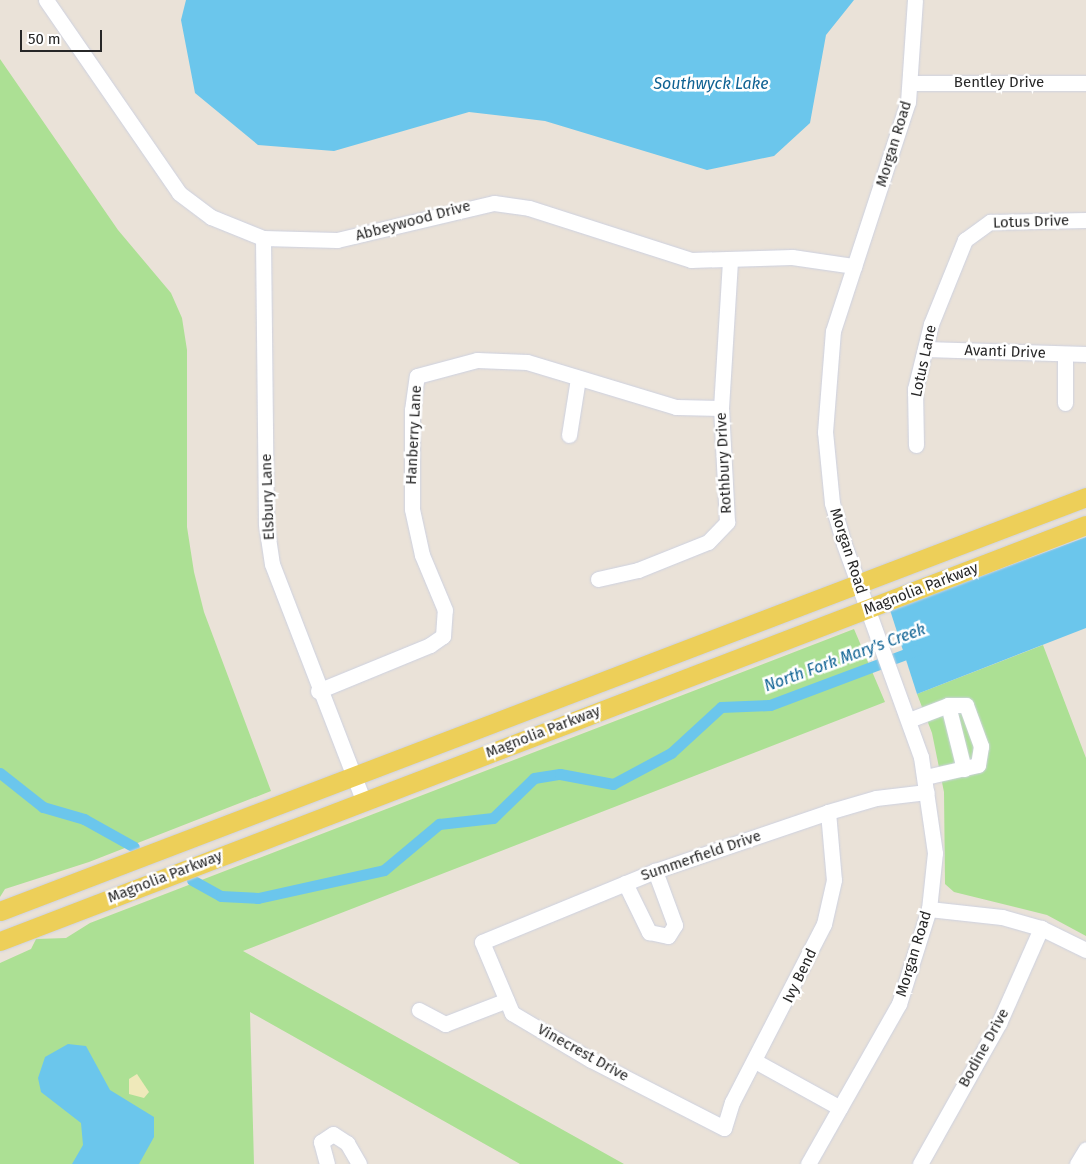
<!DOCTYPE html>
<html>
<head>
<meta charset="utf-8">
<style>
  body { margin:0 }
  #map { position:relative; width:1086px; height:1164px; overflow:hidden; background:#eae2d8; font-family:"Fira Sans",sans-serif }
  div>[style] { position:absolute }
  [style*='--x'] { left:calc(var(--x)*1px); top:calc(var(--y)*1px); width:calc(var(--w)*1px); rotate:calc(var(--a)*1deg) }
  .green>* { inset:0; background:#ace094 }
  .sand>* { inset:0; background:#efe9ba }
  .water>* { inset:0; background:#6bc6ec }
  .canal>* { height:11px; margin:-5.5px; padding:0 5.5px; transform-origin:5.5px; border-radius:5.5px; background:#6bc6ec }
  .roads { filter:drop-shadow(0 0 1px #cdd1e0) drop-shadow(0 0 1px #cdd1e0) }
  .minor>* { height:15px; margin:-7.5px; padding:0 7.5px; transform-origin:7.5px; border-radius:7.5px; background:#fff }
  .major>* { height:19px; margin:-9.5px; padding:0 9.5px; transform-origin:9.5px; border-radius:9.5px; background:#edcf59 }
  span { translate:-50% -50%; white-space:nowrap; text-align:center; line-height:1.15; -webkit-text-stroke:5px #fff; paint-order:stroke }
  .street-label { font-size:15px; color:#272727 }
  .water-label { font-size:16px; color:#0f6293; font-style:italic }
  .scale { position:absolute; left:20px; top:30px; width:82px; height:22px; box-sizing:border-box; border:2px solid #272727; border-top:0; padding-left:6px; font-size:15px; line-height:18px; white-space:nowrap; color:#272727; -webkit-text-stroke:4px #fff; paint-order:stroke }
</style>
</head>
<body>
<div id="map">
  <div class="green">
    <i style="clip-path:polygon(0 59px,118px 230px,171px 293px,182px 318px,187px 350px,187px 527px,194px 572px,204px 612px,271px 791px,89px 862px,5px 889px,0 897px)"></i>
    <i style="clip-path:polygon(854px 629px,885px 702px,243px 951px,624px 1164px,520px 1164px,250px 1012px,254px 1164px,0 1164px,0 963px,31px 949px,36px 939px,66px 938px,90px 923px)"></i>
    <i style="clip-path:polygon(1043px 645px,1086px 758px,1086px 936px,1047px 915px,954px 892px,945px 884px,944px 792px,932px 733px,917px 694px)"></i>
  </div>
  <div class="sand">
    <i style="clip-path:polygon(137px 1074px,149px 1092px,144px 1098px,129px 1094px,129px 1079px)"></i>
  </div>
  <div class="water">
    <i style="clip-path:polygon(186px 0,854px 0,826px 35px,810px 123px,774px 156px,707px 170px,545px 121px,469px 112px,334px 151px,258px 145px,195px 93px,181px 20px)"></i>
    <i style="clip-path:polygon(1086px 537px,1086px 628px,917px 694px,890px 610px)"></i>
    <i style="clip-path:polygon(68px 1044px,86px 1046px,110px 1090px,154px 1117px,154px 1137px,139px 1164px,72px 1164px,83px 1145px,81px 1123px,41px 1092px,38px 1078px,45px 1057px)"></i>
  </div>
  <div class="canal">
    <i style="--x:0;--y:773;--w:55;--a:38.3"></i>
    <i style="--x:43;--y:807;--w:43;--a:16.3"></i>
    <i style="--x:84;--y:819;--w:57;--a:29.2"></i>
    <i style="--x:192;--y:880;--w:33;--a:29"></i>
    <i style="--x:221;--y:896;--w:37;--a:3"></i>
    <i style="--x:258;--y:898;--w:129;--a:-12.5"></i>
    <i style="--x:384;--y:870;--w:72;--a:-39.9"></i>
    <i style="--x:439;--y:824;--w:54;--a:-6.3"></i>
    <i style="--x:493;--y:818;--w:57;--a:-44.3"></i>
    <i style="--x:534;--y:778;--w:26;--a:-9"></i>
    <i style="--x:560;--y:774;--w:54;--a:10.7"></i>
    <i style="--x:613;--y:784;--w:66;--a:-28.1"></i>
    <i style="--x:671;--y:753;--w:68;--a:-42.6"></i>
    <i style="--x:721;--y:707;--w:49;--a:-2.3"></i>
    <i style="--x:770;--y:705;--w:156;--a:-20.6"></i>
  </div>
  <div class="roads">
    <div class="minor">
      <i style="--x:46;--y:0;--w:234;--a:55.4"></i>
      <i style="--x:179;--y:193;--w:40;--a:37"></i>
      <i style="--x:211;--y:217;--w:56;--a:22"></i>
      <i style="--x:263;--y:238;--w:74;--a:1.5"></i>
      <i style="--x:337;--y:240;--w:161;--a:-13.3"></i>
      <i style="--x:494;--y:203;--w:35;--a:8"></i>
      <i style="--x:529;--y:208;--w:170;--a:17.8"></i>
      <i style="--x:691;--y:260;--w:101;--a:-1.7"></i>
      <i style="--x:792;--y:257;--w:63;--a:8.3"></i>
      <i style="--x:912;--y:83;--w:174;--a:0"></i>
      <i style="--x:263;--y:238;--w:286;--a:89.4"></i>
      <i style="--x:266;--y:524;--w:40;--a:81.5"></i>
      <i style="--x:272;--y:564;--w:253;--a:68.9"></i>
      <i style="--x:925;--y:349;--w:161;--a:1.8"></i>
      <i style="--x:1065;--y:354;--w:49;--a:90"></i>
      <i style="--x:569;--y:435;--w:58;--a:-81"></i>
      <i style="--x:916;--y:445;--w:56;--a:-91"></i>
      <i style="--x:915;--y:389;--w:67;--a:-76.2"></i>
      <i style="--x:931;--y:324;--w:91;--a:-68"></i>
      <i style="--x:965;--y:240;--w:31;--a:-36"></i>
      <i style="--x:990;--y:222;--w:96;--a:-1.2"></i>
      <i style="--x:598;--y:579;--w:41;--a:-12.7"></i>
      <i style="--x:638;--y:570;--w:75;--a:-21.8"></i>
      <i style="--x:708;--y:542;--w:28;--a:-46"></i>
      <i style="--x:727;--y:522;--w:114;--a:-93"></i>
      <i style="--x:721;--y:408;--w:147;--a:-86.5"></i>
      <i style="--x:318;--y:691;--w:121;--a:-22.3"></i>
      <i style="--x:430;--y:645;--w:16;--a:-35"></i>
      <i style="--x:443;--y:636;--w:26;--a:-86"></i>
      <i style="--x:445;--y:610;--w:60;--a:-112.7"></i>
      <i style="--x:422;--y:555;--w:47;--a:-102.3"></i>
      <i style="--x:412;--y:509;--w:99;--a:-90"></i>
      <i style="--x:412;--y:410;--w:34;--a:-82"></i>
      <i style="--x:417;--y:376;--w:62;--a:-14.9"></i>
      <i style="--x:477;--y:360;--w:50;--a:2.3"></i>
      <i style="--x:527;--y:362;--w:156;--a:16.8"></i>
      <i style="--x:676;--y:407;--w:45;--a:1.3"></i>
      <i style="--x:948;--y:705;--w:66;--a:76"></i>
      <i style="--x:909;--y:720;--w:42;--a:-21"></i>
      <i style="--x:948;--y:705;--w:18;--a:0"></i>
      <i style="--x:966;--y:705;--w:44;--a:69.9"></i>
      <i style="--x:981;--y:746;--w:19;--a:99"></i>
      <i style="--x:978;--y:765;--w:54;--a:167.2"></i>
      <i style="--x:828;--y:812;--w:68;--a:85"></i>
      <i style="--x:834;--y:880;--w:45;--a:102.8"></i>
      <i style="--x:824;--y:924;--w:200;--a:117.3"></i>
      <i style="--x:732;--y:1102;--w:27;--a:107"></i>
      <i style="--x:724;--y:1128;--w:149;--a:-152.9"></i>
      <i style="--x:591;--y:1060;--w:92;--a:-149.3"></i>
      <i style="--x:512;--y:1013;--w:77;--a:-112.9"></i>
      <i style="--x:482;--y:942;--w:187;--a:-22.3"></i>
      <i style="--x:655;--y:871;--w:183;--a:-18.8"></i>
      <i style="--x:828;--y:812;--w:50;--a:-16.3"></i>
      <i style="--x:876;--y:798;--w:51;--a:-6.7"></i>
      <i style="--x:625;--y:883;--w:55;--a:63.9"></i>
      <i style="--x:649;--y:932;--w:19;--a:12"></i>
      <i style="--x:668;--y:936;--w:13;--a:-58"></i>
      <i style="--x:675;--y:925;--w:58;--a:-110.3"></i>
      <i style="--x:929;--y:909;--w:73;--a:6.3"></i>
      <i style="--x:1002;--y:917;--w:41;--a:15.8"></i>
      <i style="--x:1041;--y:928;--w:50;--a:26.1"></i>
      <i style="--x:419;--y:1010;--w:30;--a:28"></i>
      <i style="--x:445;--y:1024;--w:66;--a:-21.2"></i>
      <i style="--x:755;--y:1061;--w:97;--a:28.9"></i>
      <i style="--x:327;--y:1164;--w:23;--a:-105"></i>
      <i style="--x:321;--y:1142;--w:14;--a:-34"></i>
      <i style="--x:333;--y:1134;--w:17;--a:33"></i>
      <i style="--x:347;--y:1143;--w:24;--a:60"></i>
      <i style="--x:808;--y:1164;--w:184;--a:-60.4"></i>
      <i style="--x:899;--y:1004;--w:100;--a:-72.5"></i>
      <i style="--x:929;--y:909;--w:56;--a:-83.9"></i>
      <i style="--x:935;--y:853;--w:97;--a:-98.3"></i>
      <i style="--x:921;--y:757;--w:226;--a:-109.9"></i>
      <i style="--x:844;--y:544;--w:43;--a:-106.3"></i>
      <i style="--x:832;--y:503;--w:71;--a:-95.6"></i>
      <i style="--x:825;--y:432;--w:101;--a:-85.5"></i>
      <i style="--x:833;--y:331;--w:241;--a:-71.9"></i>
      <i style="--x:908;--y:102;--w:102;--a:-86.1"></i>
      <i style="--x:920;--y:1164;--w:162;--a:-60.7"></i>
      <i style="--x:999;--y:1023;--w:104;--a:-66.1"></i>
      <i style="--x:1077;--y:1164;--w:17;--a:-59"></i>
    </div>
    <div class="major">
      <i style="--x:0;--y:911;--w:1162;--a:-20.87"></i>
      <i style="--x:0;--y:941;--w:1163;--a:-20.96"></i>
    </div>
  </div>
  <div class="street-label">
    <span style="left:999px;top:83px">Bentley Drive</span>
    <span style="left:894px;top:144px;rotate:-73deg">Morgan Road</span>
    <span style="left:413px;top:221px;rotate:-15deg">Abbeywood Drive</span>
    <span style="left:1031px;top:222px;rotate:-2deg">Lotus Drive</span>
    <span style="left:1005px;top:352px;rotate:2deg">Avanti Drive</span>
    <span style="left:924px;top:361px;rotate:-78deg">Lotus Lane</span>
    <span style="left:414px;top:435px;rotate:-87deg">Hanberry Lane</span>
    <span style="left:724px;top:463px;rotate:-93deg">Rothbury Drive</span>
    <span style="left:268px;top:497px;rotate:-92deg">Elsbury Lane</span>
    <span style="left:848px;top:551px;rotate:72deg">Morgan Road</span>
    <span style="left:921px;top:589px;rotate:-21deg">Magnolia Parkway</span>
    <span style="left:543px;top:732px;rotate:-21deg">Magnolia Parkway</span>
    <span style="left:701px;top:856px;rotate:-19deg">Summerfield Drive</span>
    <span style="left:165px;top:877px;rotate:-21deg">Magnolia Parkway</span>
    <span style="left:914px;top:954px;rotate:-73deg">Morgan Road</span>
    <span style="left:800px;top:976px;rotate:-64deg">Ivy Bend</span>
    <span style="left:984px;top:1048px;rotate:-61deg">Bodine Drive</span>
    <span style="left:583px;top:1053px;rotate:29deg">Vinecrest Drive</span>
  </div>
  <div class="water-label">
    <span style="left:711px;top:84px">Southwyck Lake</span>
    <span style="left:845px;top:658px;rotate:-20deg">North Fork Mary's Creek</span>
  </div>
  <div class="scale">50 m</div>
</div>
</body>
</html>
